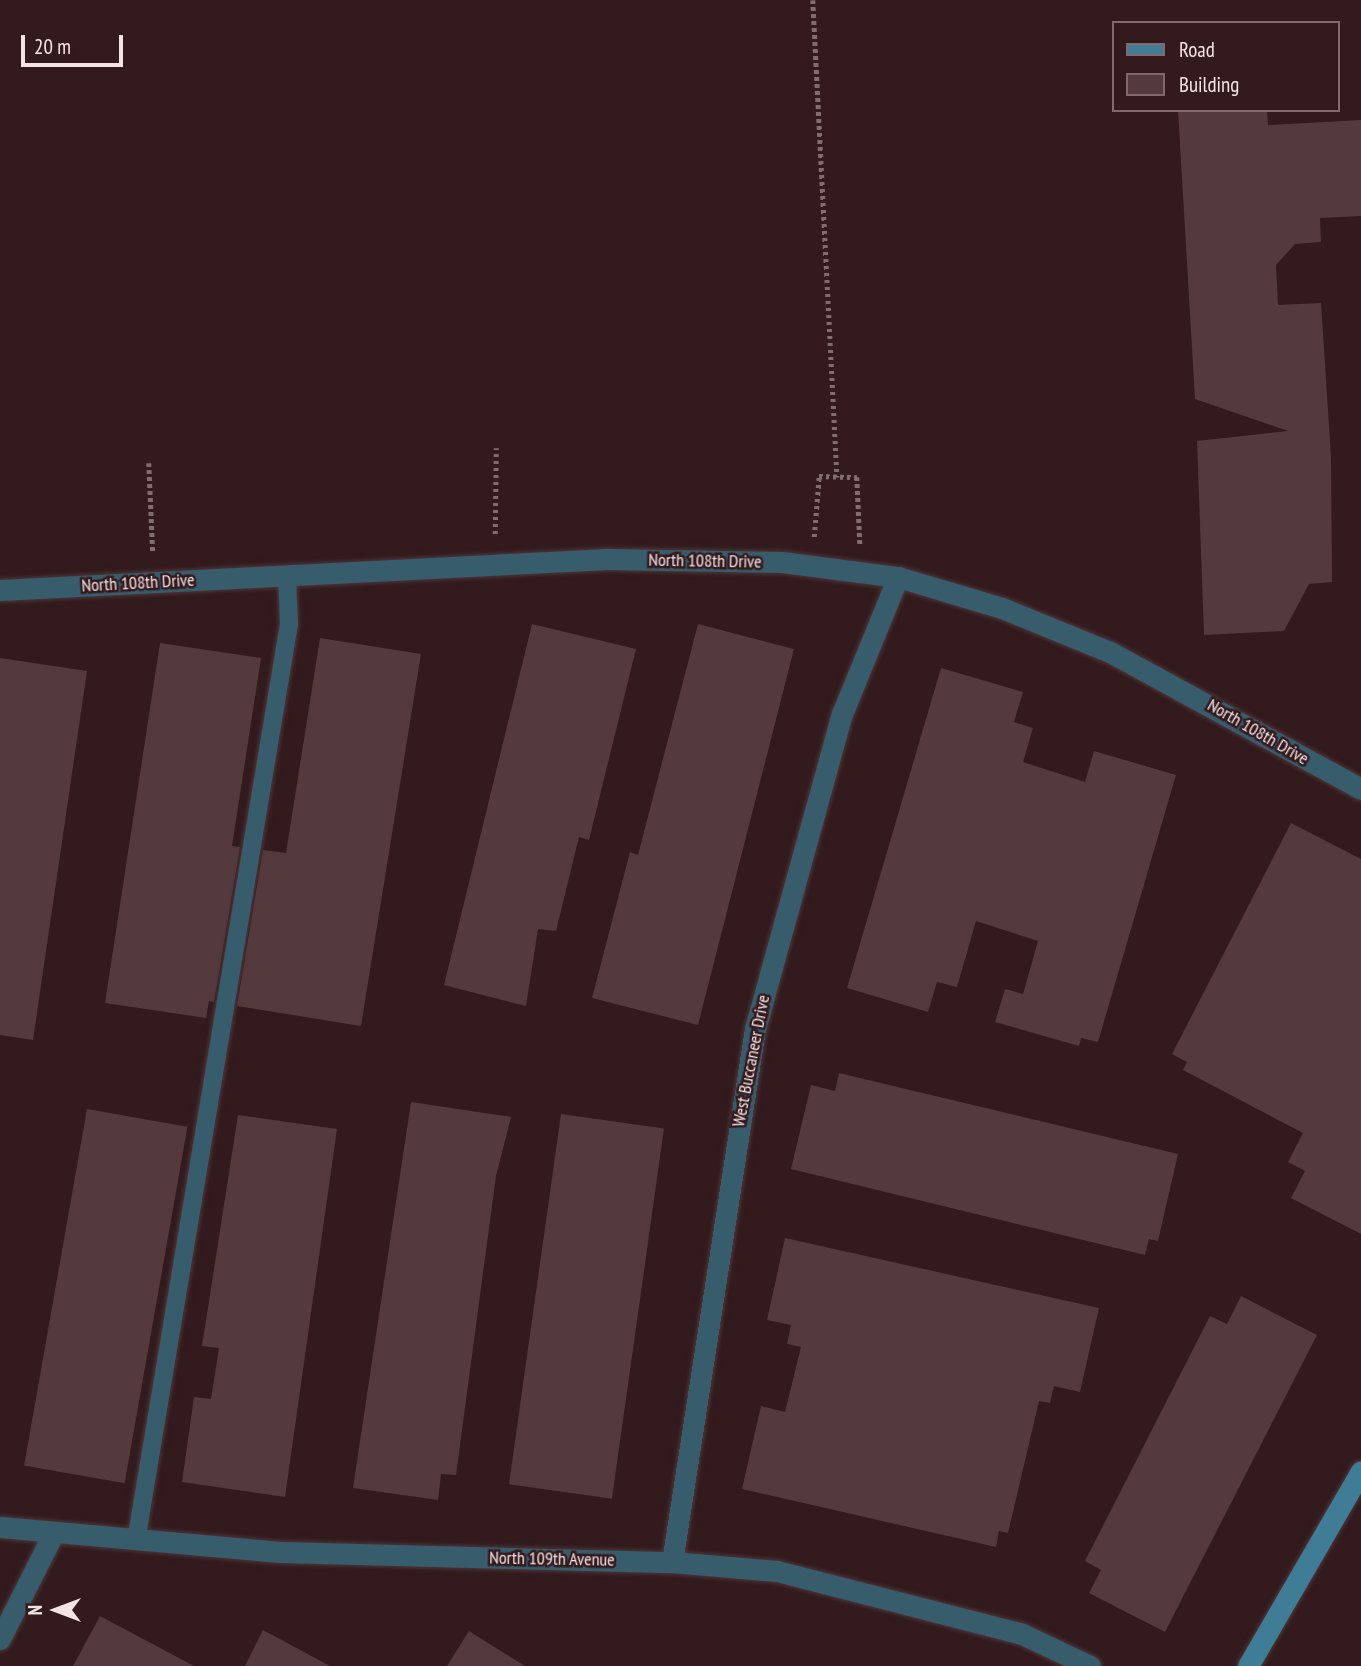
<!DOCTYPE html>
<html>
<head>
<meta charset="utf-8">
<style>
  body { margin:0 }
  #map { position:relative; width:1361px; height:1666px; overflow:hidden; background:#321a1d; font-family:"PT Sans Narrow",sans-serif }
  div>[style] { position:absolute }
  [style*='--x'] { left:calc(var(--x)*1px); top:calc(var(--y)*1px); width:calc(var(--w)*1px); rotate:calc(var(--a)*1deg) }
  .building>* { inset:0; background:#553a3d; transform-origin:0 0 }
  .path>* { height:4.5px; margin-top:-2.25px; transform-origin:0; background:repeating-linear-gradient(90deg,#816c6e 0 3.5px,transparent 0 7px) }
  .roads { filter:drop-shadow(0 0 2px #4d3639) drop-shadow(0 0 2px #4d3639) }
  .lane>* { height:18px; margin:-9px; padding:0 9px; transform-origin:9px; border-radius:9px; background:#375c6c }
  .street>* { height:21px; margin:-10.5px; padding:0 10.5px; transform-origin:10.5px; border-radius:10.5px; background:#375c6c }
  .secondary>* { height:21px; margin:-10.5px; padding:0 10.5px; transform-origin:10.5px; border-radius:10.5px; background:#3e7d95 }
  span { translate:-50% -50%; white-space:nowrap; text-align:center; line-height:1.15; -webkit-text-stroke:5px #321a1d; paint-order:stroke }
  .street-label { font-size:18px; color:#f5e3e5 }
  .legend { position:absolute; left:1112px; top:21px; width:228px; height:91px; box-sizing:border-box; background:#321a1d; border:2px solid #806a6d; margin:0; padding:9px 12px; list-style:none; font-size:21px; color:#f5e3e5 }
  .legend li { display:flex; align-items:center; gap:14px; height:35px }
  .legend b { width:35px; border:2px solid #806a6d }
  .north { position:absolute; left:21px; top:1575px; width:70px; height:70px; -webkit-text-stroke:5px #321a1d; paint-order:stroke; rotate:270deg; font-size:19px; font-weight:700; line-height:28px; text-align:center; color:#f5e3e5 }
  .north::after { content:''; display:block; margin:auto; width:24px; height:32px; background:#f5e3e5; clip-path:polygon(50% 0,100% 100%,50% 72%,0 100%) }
  .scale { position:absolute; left:21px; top:35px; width:102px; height:32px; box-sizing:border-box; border:4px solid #f5e3e5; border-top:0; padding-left:9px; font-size:21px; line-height:24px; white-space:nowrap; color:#f5e3e5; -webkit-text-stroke:5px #321a1d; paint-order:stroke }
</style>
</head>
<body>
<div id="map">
  <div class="building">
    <i style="clip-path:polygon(1178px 110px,1267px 110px,1268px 125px,1361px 120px,1361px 216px,1320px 218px,1321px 242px,1295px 244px,1276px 265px,1278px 305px,1321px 303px,1331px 457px,1332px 582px,1309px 584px,1284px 631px,1204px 635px,1197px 441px,1288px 431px,1195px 399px)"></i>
    <i style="clip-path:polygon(532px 624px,636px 649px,589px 840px,579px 837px,556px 931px,538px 929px,526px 1006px,444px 985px)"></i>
    <i style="clip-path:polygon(698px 624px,794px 649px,698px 1025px,592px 998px,630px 852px,638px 855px)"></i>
    <i style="clip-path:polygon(320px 638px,421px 654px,361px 1026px,237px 1006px,263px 850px,286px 853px)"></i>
    <i style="clip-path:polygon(160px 643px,261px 658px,232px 846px,240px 847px,214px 1002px,209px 1001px,206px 1018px,105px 1003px)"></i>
    <i style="clip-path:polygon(0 658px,87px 671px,33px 1040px,0 1035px)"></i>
    <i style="clip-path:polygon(941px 668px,1023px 692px,1014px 722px,1033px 728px,1023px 762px,1085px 782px,1094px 751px,1176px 775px,1098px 1042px,1081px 1038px,1079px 1046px,995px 1022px,1005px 989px,1023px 994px,1038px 941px,976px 921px,957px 987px,937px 982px,928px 1012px,847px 988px)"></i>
    <i style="clip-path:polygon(1291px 823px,1361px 859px,1361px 1234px,1291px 1198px,1305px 1171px,1288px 1162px,1303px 1133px,1183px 1070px,1187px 1062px,1172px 1054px)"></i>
    <i style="clip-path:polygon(839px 1073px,1178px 1154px,1158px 1241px,1149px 1239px,1145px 1255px,791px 1169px,811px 1085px,835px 1091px)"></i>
    <i style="clip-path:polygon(411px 1102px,511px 1117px,496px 1176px,456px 1475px,441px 1474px,438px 1500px,353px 1488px)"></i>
    <i style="left:87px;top:1109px;width:102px;height:362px;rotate:10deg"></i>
    <i style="left:561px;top:1114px;width:104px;height:374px;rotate:8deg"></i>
    <i style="clip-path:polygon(238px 1115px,337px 1129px,285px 1497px,182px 1482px,194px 1397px,211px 1399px,219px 1348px,202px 1346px)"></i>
    <i style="clip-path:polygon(785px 1238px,1099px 1308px,1080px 1392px,1054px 1386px,1050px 1403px,1039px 1401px,1008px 1533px,999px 1531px,996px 1547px,742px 1489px,761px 1406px,785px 1412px,801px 1347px,787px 1344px,791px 1325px,767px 1320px)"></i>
    <i style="clip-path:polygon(1241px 1296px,1317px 1335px,1165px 1632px,1089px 1593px,1101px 1570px,1085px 1561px,1210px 1316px,1227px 1324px)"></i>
    <i style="clip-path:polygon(100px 1616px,194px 1666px,73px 1666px)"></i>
    <i style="clip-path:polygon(263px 1630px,330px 1666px,245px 1666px)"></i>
    <i style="clip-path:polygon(469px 1631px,525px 1666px,447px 1666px)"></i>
  </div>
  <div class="path">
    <i style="--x:813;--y:0;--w:478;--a:87.1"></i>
    <i style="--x:149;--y:463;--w:90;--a:87.5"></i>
    <i style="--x:495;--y:534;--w:86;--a:-89.3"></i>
    <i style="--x:814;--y:537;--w:61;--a:-85.3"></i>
    <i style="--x:819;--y:476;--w:38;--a:2"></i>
    <i style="--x:857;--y:477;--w:67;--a:87.4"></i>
  </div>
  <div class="roads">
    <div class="lane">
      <i style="--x:136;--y:1541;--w:930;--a:-80.53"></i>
      <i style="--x:289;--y:624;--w:49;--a:-92.3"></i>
    </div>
    <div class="street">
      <i style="--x:0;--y:590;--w:608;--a:-2.92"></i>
      <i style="--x:607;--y:559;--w:175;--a:1"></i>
      <i style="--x:782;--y:562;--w:117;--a:7.4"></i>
      <i style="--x:898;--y:577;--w:109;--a:16.6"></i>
      <i style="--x:1002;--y:608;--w:117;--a:22.2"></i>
      <i style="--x:1110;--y:652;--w:286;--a:28.6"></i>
      <i style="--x:0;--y:1527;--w:282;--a:5.1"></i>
      <i style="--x:281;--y:1552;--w:391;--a:1.5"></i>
      <i style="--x:672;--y:1562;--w:105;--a:4.9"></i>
      <i style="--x:777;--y:1571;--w:253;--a:14.4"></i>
      <i style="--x:1022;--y:1634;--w:75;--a:25.2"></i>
      <i style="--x:672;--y:1562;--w:539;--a:-81.15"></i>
      <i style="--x:755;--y:1029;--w:327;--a:-74.6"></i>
      <i style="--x:842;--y:714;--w:148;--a:-67.8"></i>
      <i style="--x:0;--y:1639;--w:118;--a:-63.2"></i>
    </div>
    <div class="secondary">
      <i style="--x:1248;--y:1666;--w:225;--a:-59.9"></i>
    </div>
  </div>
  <div class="street-label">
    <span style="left:705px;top:561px;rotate:1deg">North 108th Drive</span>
    <span style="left:138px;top:583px;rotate:-3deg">North 108th Drive</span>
    <span style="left:1258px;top:732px;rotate:30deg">North 108th Drive</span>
    <span style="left:751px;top:1061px;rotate:-79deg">West Buccaneer Drive</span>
    <span style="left:552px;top:1559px;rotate:1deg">North 109th Avenue</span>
  </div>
  <ul class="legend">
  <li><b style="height:9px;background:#3e7d95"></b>Road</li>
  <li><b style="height:19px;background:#553a3d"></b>Building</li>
  </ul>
  <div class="north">N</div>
  <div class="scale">20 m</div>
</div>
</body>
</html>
